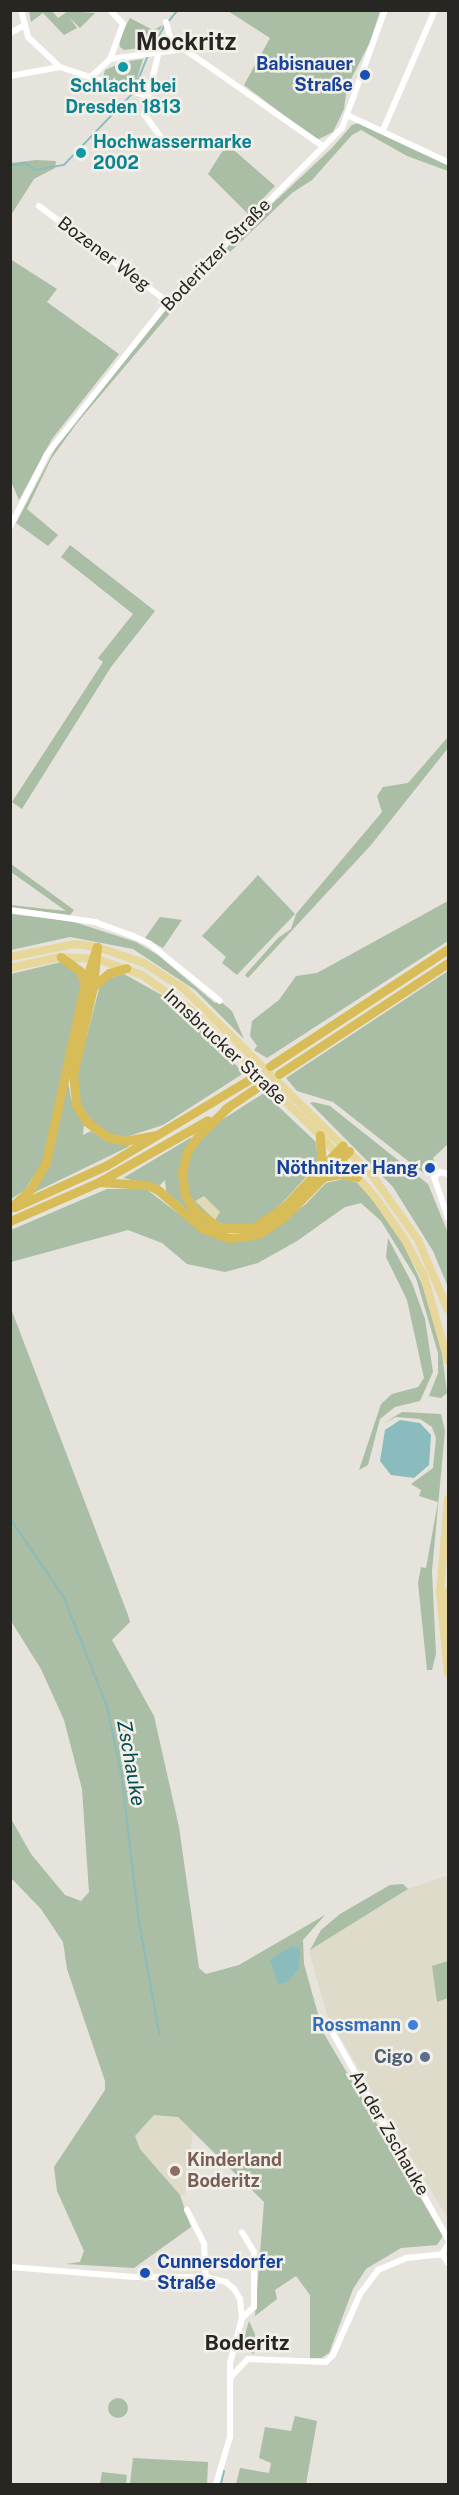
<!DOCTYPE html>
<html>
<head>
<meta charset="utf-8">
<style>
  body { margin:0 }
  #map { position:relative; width:459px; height:2495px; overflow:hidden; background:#e5e3db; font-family:"Public Sans",sans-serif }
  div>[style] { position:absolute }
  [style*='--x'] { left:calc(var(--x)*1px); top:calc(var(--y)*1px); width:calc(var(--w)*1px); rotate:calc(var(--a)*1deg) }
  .built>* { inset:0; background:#dfdbcb }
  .green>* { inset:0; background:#aabda5 }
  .round { border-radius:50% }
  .sand>* { inset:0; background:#e3d9b4 }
  .water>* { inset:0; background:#8abcbd }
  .stream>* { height:1.5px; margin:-0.75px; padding:0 0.75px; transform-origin:0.75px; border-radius:0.75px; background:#8abcbd }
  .minor>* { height:6px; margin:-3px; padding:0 3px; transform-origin:3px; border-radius:3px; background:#fff }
  .major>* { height:8px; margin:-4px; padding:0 4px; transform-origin:4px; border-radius:4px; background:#e8d79b }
  .highway>* { height:9px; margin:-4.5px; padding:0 4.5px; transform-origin:4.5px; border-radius:4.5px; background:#d8bc58 }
  .dots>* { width:16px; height:16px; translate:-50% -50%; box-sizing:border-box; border:3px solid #f2f0e8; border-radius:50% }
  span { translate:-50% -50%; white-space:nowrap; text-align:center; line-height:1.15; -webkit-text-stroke:5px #f2f0e8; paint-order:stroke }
  .transit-label { font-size:18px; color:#164399; font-weight:700 }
  .right { translate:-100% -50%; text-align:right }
  .left { translate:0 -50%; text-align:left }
  .culture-label { font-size:18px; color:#0d838f; font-weight:700 }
  .street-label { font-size:18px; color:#272623 }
  .shop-label { font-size:18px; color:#366cbe; font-weight:700 }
  .service-label { font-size:18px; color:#4e5e75; font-weight:700 }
  .education-label { font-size:18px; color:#785e54; font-weight:700 }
  .water-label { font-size:20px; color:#004c4e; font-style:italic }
  .quarter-label { font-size:21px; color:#272623; font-weight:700 }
  .district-label { font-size:24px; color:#272623; font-weight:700 }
  .frame { position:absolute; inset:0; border:12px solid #272623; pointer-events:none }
</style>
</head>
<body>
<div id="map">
  <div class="built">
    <i style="clip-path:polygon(448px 1875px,448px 1961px,433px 1966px,437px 2001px,448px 1998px,448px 2219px,327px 2015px,310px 1955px,310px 1950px,408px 1889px)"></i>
    <i style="clip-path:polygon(166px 2113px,178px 2117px,193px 2132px,185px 2194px,180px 2195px,140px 2149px,135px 2136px,154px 2115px)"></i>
  </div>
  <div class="green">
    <i style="clip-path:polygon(29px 11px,52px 11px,58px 18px,68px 11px,95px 13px,80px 28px,69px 17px,77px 28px,64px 35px,43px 13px,31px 22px)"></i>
    <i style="clip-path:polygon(228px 11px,380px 11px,370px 42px,347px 87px,344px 109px,333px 132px,319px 139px,311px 136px,244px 85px,270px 38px)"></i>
    <i style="clip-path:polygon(130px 18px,153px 30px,163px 25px,148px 47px,124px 50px,120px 47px,119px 38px)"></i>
    <i style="clip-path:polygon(143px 59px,134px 88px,115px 82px,115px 76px,112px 81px,103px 78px,105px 70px,119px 64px,123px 69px,124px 62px)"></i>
    <i style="clip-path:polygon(361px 122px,448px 165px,448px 171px,407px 156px,361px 130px,352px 135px,312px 180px,292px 193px,188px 292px,77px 423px,51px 459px,27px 509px,58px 535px,48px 546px,16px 523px,57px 445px,170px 305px,210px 262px,332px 148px,352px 125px)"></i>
    <i style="clip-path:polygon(227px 144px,275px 186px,248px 214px,208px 174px)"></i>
    <i style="clip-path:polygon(36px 160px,56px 161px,55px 168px,34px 179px,11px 215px,11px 163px)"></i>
    <i style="clip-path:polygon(10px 259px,57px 289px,47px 302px,119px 354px,52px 439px,19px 500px,10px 479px)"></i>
    <i style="clip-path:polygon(70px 545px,155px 611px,111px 667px,22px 809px,12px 802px,103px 662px,98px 658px,133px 614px,61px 557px)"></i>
    <i style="clip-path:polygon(448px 737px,448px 748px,371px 845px,248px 978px,245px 975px,278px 938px,291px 929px,296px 914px,382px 812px,377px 796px,383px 787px,408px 783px)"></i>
    <i style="clip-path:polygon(11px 864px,74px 910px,70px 915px,11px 908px,10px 905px,66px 911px,11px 872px)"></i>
    <i style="clip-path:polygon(258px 875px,295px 914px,237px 975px,222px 963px,226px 957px,202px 936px)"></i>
    <i style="clip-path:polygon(448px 901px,448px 941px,267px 1058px,254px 1050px,257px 1046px,250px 1036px,252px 1021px,279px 1000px,296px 976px,317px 973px)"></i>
    <i style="clip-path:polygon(11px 914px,71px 921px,136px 942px,158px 955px,215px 1003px,220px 1001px,232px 1011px,244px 1039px,195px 990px,133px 949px,70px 937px,11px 950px)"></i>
    <i style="clip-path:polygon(160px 917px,182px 920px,163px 948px,145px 938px)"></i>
    <i style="clip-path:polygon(61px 962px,79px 975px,82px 987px,45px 1158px,25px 1190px,11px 1199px,11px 974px)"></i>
    <i style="clip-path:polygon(448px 971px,448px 1144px,433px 1158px,436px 1165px,426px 1175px,333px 1102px,297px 1091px,286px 1078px)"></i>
    <i style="clip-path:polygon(124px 974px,167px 998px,244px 1073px,163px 1125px,126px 1137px,107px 1133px,89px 1119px,80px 1103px,77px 1074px,99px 989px,106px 979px)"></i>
    <i style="clip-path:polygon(68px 1081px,71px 1099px,84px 1124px,83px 1135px,91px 1131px,107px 1141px,130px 1146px,31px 1194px,49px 1164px)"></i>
    <i style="clip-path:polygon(264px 1093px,316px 1142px,318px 1164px,271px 1215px,253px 1226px,231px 1228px,204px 1216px,188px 1193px,186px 1162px,198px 1141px,217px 1123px)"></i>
    <i style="clip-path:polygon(313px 1102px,330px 1106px,428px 1184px,448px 1233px,448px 1287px,433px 1251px,393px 1187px,310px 1103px)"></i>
    <i style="clip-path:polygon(192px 1137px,181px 1162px,191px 1211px,219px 1230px,249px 1233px,220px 1232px,202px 1223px,166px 1191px,165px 1180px,159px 1186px,123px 1178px)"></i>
    <i style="clip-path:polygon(343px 1179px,359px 1183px,369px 1194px,401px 1239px,422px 1284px,441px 1346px,447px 1393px,441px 1398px,429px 1396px,438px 1373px,438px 1353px,416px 1278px,381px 1221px,361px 1203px,345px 1207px,297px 1241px,258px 1263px,225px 1272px,187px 1264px,162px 1243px,128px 1230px,11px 1262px,11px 1230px,107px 1189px,146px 1189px,204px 1233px,261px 1236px,306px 1204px,326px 1183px)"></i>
    <i style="clip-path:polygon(388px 1238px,412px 1283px,425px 1319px,433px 1372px,420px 1401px,395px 1407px,380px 1419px,368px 1465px,359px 1470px,381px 1404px,392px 1394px,418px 1387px,424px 1378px,407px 1300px,386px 1257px)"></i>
    <i style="clip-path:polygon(10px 1306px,128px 1615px,130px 1622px,112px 1640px,154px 1716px,179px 1827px,199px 1968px,206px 1974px,239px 1965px,325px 1915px,303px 1940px,304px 1964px,323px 2032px,443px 2236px,437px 2245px,401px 2248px,366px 2269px,353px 2289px,329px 2353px,321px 2358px,310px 2358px,310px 2295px,296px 2276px,275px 2290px,277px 2299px,255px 2316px,264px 2202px,178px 2117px,154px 2115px,135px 2136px,140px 2149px,180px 2195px,191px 2227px,134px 2268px,66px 2264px,80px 2262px,84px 2251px,57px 2191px,54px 2167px,105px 2090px,105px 2081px,67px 1969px,63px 1942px,41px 1909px,11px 1878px,10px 1817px,31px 1854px,65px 1895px,81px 1901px,89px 1892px,82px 1789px,64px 1720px,41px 1669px,11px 1621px)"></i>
    <i style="clip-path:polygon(402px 1412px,441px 1414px,445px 1431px,432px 1571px,436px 1654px,432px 1670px,427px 1670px,418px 1583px,421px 1567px,426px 1568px,438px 1502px,419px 1496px,421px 1490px,411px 1484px,433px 1468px,436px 1438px,432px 1427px,420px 1419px,396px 1417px,384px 1423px)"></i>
    <i style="clip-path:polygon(403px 1884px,408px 1889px,310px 1950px,321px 1930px,340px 1914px,390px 1885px)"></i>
    <i style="clip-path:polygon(448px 1961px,448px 1998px,437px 2002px,432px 1966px)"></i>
    <i style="clip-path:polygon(249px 2321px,255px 2334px,254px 2354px,241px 2348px)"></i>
    <i class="round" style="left:108px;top:2398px;width:20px;height:20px"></i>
    <i style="clip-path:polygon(295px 2416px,317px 2421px,306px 2484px,236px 2484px,240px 2468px,269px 2473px,271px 2463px,259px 2458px,265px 2427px,291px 2431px)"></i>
    <i style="clip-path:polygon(133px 2458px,208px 2462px,207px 2484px,130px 2484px)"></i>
    <i style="clip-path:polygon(102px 2472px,127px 2475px,126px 2484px,100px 2484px)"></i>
  </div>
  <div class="sand">
    <i style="clip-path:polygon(204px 1196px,220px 1212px,215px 1220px,195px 1201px)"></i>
  </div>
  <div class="water">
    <i style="clip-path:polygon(400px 1420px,420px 1423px,431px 1435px,429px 1465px,414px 1478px,391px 1475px,380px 1461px,385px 1430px)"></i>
    <i style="clip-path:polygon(292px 1946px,300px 1950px,299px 1968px,287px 1982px,278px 1984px,270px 1960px)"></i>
  </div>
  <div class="stream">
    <i style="--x:169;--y:21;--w:14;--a:-51"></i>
    <i style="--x:150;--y:51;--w:28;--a:-60"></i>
    <i style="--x:134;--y:90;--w:37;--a:-68"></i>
    <i style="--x:10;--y:166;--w:15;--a:-11"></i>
    <i style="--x:25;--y:163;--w:12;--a:35"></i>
    <i style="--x:35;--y:170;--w:29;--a:-10"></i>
    <i style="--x:64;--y:165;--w:98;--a:-46.2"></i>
    <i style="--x:10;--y:1518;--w:96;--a:55.6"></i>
    <i style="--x:64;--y:1597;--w:116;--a:68.3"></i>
    <i style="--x:107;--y:1705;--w:72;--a:77.9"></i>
    <i style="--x:122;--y:1775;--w:145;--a:83.3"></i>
    <i style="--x:139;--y:1919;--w:118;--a:79.7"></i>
    <i style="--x:221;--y:2484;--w:13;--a:-77"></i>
  </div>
  <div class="minor">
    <i style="--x:21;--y:10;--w:28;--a:75"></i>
    <i style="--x:28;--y:37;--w:44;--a:43.2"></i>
    <i style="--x:60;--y:67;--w:92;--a:18.4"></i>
    <i style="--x:110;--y:10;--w:19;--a:47"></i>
    <i style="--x:123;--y:24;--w:37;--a:110"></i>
    <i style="--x:166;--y:22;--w:27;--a:75"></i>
    <i style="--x:10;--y:33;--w:15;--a:-28"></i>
    <i style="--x:159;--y:51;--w:65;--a:103.4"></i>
    <i style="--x:144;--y:114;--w:27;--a:54"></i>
    <i style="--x:10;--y:76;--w:51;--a:-10.2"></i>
    <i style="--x:92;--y:76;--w:25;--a:-43"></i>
    <i style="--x:110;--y:59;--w:75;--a:-7.7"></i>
    <i style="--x:184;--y:49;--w:167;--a:35"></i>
    <i style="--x:347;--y:115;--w:111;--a:25"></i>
    <i style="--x:383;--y:130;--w:131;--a:-66.6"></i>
    <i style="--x:39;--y:206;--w:161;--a:36.7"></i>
    <i style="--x:10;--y:527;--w:82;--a:-63.1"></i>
    <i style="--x:47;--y:454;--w:194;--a:-51.5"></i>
    <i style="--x:168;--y:302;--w:246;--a:-45"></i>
    <i style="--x:342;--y:128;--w:126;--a:-70"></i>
    <i style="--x:10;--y:910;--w:86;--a:8"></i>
    <i style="--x:95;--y:922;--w:40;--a:20.2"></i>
    <i style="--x:133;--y:936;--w:19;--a:25"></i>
    <i style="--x:150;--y:944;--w:90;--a:39.2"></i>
    <i style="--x:448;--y:1174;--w:8;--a:-166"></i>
    <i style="--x:440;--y:1172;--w:8;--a:140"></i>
    <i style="--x:434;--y:1177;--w:43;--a:71.1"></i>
    <i style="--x:330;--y:2028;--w:242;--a:60.8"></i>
    <i style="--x:187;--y:2210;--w:38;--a:63"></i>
    <i style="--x:204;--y:2244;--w:33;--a:87"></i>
    <i style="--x:448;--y:2245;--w:11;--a:124"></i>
    <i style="--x:442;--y:2254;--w:11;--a:56"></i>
    <i style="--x:10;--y:2267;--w:124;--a:4.6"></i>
    <i style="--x:134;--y:2277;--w:72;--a:0"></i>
    <i style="--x:206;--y:2277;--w:21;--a:14"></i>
    <i style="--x:226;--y:2282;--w:11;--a:41"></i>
    <i style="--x:234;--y:2289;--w:12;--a:59"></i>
    <i style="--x:240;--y:2299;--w:19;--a:84"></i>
    <i style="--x:242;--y:2318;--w:47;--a:104.9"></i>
    <i style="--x:230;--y:2363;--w:74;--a:90"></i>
    <i style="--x:230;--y:2437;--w:49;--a:106.6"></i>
    <i style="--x:242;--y:2318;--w:16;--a:-43"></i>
    <i style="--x:254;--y:2307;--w:55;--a:-90"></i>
    <i style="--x:254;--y:2252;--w:23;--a:-121"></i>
    <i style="--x:230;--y:2378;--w:26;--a:-47"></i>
    <i style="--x:248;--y:2359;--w:78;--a:2.2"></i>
    <i style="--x:326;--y:2362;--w:10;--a:-45"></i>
    <i style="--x:333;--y:2355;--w:67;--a:-66.1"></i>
    <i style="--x:360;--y:2294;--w:30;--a:-53"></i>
    <i style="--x:378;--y:2270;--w:30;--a:-23"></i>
    <i style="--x:406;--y:2258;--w:36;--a:-6"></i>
  </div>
  <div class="major">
    <i style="--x:10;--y:957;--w:66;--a:-11.3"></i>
    <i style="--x:75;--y:944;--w:22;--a:8"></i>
    <i style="--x:97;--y:947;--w:50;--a:18.8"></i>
    <i style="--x:144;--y:963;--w:48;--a:33"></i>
    <i style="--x:184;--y:989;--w:264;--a:44.7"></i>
    <i style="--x:372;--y:1175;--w:80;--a:54.7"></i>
    <i style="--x:418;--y:1240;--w:76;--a:66.8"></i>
    <i style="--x:10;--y:968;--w:52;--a:-12.2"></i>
    <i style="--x:61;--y:957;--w:36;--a:3"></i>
    <i style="--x:97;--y:959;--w:48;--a:19.6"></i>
    <i style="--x:142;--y:975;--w:60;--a:35.5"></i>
    <i style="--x:191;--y:1010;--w:180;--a:44.1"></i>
    <i style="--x:320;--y:1135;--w:83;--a:48.4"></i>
    <i style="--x:375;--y:1197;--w:52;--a:55.1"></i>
    <i style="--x:405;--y:1240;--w:41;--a:62.2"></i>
    <i style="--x:424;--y:1276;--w:88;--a:74.2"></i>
    <i style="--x:448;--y:1499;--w:93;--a:94.9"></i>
    <i style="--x:440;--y:1592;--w:81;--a:84.4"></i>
    <i style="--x:448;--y:1591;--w:25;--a:90"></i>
  </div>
  <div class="highway">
    <i style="--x:97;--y:947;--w:40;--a:95.7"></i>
    <i style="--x:93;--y:987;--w:89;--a:102.9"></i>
    <i style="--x:73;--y:1074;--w:31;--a:84"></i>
    <i style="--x:76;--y:1105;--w:20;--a:57"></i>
    <i style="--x:87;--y:1122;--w:26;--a:36"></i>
    <i style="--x:108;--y:1137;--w:17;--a:13"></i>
    <i style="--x:125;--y:1141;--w:31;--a:-11"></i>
    <i style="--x:85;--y:983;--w:38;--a:-72"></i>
    <i style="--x:93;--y:987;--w:21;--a:-41"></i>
    <i style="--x:109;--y:973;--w:18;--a:-16"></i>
    <i style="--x:270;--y:1066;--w:213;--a:-33.3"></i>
    <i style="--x:279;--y:1074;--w:202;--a:-33.3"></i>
    <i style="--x:228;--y:1107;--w:43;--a:135.9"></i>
    <i style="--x:197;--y:1137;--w:18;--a:124"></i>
    <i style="--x:187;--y:1152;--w:21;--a:104"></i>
    <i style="--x:182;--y:1172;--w:23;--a:83"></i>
    <i style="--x:185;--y:1195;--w:17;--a:59"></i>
    <i style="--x:194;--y:1210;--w:32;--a:35"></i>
    <i style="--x:220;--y:1228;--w:33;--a:0"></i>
    <i style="--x:253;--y:1228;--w:36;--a:-34"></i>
    <i style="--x:283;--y:1208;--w:57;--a:-46.4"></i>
    <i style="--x:322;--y:1167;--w:32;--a:-94"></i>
    <i style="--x:225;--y:1109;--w:40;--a:-34"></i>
    <i style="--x:322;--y:1167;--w:30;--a:-46"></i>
    <i style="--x:323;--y:1177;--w:17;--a:-10"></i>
    <i style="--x:340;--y:1174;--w:17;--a:10"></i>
    <i style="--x:99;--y:1182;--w:48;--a:3.6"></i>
    <i style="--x:147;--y:1185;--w:12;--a:24"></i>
    <i style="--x:158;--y:1190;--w:58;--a:40.8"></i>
    <i style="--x:202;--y:1228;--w:28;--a:21"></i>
    <i style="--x:228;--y:1238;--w:16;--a:-4"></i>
    <i style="--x:244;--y:1237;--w:16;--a:-14"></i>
    <i style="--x:260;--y:1233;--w:27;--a:-33"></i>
    <i style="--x:283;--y:1218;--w:94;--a:-45.4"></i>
    <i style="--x:15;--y:1207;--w:101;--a:-24.5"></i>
    <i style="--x:107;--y:1165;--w:167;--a:-31"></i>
    <i style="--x:10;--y:1208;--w:27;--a:-42"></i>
    <i style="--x:30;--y:1190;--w:32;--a:-60"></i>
    <i style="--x:46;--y:1162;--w:183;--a:-77.7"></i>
    <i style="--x:85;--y:983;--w:13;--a:-113"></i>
    <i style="--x:80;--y:971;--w:24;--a:-144"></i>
    <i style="--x:10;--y:1221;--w:97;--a:-23.7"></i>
    <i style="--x:99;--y:1182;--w:125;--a:-29.6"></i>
  </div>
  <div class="dots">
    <i style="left:123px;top:67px;background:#0f9aa8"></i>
    <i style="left:365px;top:75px;background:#1a4fb4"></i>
    <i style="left:81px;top:153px;background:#0f9aa8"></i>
    <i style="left:430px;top:1168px;background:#1a4fb4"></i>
    <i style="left:413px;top:2025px;background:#3f7fe0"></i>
    <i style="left:425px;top:2057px;background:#5c6f8a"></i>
    <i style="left:175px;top:2171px;background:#8d6e63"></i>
    <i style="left:145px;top:2273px;background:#1a4fb4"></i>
  </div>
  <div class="transit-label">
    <span class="right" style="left:353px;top:75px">Babisnauer<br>Straße</span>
    <span class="right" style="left:418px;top:1168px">Nöthnitzer Hang</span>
    <span class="left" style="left:157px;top:2273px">Cunnersdorfer<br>Straße</span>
  </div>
  <div class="culture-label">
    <span style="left:123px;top:97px">Schlacht bei<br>Dresden 1813</span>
    <span class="left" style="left:93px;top:153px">Hochwassermarke<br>2002</span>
  </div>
  <div class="street-label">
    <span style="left:104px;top:254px;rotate:37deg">Bozener Weg</span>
    <span style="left:216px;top:255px;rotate:-46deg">Boderitzer Straße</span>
    <span style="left:225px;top:1047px;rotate:43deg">Innsbrucker Straße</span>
    <span style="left:389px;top:2133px;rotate:60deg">An der Zschauke</span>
  </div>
  <div class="shop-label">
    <span class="right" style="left:401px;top:2025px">Rossmann</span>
  </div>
  <div class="service-label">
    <span class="right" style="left:413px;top:2057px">Cigo</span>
  </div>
  <div class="education-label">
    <span class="left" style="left:187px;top:2171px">Kinderland<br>Boderitz</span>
  </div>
  <div class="water-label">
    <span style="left:131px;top:1763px;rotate:80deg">Zschauke</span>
  </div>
  <div class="quarter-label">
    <span style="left:247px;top:2343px">Boderitz</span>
  </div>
  <div class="district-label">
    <span style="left:186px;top:42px">Mockritz</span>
  </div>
  <div class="frame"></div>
</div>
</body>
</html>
